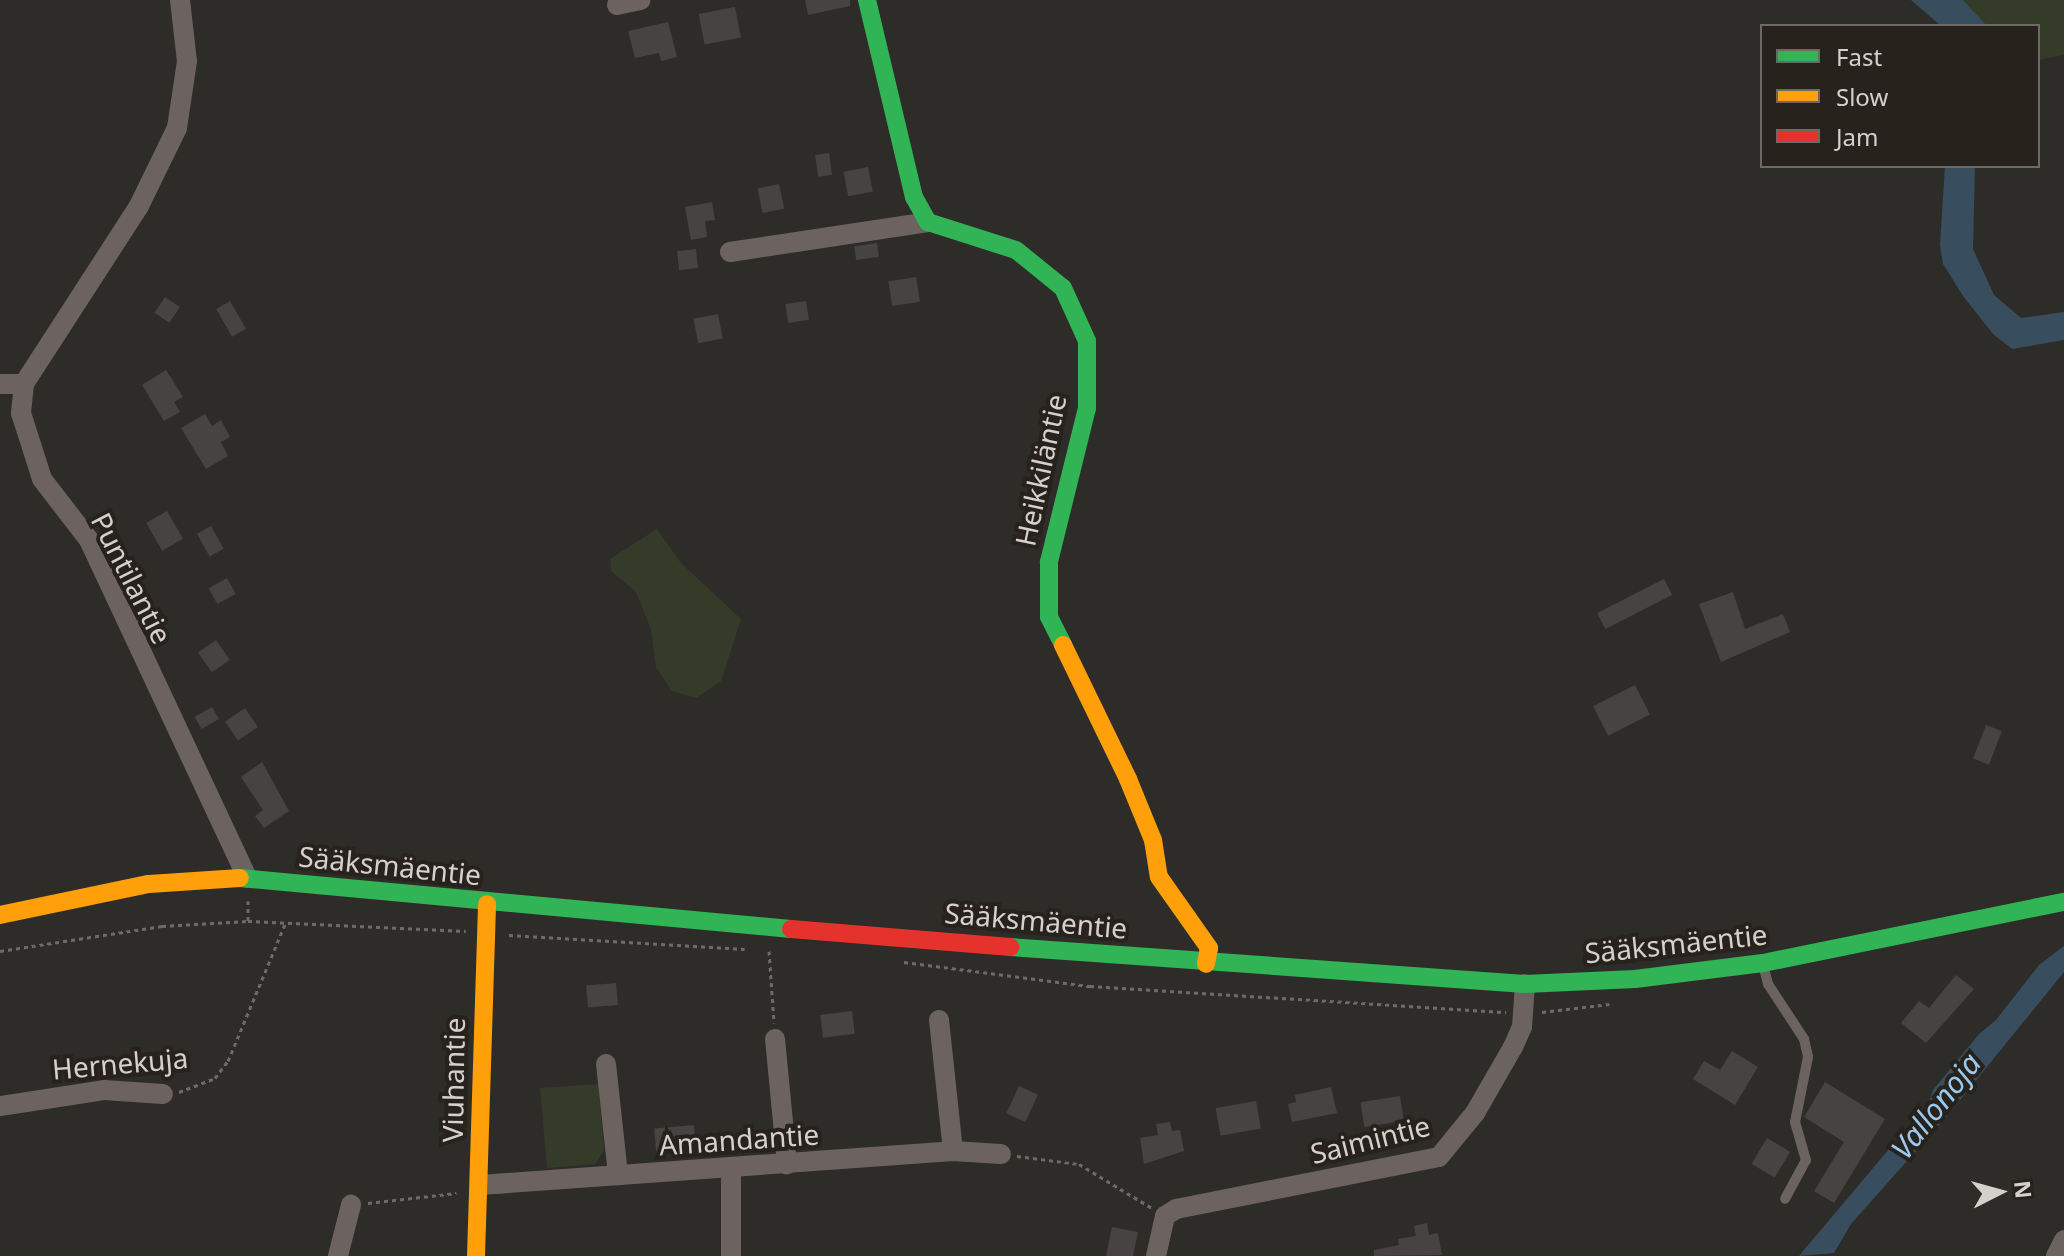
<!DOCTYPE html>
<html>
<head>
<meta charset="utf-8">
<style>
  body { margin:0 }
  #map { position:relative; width:2064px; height:1256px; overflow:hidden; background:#2e2c29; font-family:"Noto Sans",sans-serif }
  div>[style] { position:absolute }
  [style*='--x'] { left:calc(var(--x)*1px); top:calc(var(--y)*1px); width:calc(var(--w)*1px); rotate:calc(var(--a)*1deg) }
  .green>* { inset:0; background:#353b29 }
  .water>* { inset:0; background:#384d5d }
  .building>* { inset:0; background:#464342; transform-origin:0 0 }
  .path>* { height:3px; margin-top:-1.5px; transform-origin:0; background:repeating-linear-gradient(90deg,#706968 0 4px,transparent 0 8px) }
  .lane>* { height:10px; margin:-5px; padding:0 5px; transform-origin:5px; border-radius:5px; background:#6c6361 }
  .street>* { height:20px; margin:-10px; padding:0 10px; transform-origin:10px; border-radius:10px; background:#6c6361 }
  .fast>* { height:18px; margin:-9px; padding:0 9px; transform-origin:9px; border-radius:9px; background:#30b455 }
  .slow>* { height:18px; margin:-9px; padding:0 9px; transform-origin:9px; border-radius:9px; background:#ff9f0a }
  .jam>* { height:18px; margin:-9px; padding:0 9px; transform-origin:9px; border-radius:9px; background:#e5322d }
  span { translate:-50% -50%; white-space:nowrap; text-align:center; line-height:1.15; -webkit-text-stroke:8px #27221c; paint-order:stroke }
  .street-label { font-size:28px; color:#d4d1cd }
  .water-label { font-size:30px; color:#9ac9ed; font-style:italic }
  .legend { position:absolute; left:1760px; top:24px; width:280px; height:144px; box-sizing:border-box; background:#27221c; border:2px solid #6c6863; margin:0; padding:10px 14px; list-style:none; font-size:24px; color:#d4d1cd }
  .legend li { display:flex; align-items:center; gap:16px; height:40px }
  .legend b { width:40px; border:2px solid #6c6863 }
  .north { position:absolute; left:1960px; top:1152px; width:80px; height:80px; -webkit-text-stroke:6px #27221c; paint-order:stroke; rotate:84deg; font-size:22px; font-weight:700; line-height:32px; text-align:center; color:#d4d1cd }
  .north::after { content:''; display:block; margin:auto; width:28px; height:36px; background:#d4d1cd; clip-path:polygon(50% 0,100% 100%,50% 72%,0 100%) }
</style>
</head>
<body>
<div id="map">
  <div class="green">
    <i style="clip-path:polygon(1963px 0,2064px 0,2064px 55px,2038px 60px,2038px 26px,1986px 26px)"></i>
    <i style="clip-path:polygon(657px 529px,681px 563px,741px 619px,721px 681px,696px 698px,672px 691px,656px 667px,651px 629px,636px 592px,611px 571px,610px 559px)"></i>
    <i style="clip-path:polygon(598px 1084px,604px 1151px,595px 1164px,547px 1168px,540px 1088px)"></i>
  </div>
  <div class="water">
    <i style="clip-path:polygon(1911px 0,1963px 0,1987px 26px,1941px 26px)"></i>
    <i style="clip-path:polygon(1945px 166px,1975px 166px,1973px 249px,1994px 295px,2021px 318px,2064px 312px,2064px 340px,2012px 349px,1993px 334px,1963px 296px,1943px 264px,1940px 245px)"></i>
    <i style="clip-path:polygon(2064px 946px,2064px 972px,1947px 1116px,1851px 1224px,1834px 1253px,1799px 1256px,1889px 1149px,1905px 1139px,1926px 1111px,1933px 1090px,1979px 1034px,1996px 1020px,2039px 965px)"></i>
  </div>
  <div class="building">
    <i style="clip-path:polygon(805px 0,850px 0,850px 6px,808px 15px)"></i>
    <i style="left:735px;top:7px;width:31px;height:37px;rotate:79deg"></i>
    <i style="clip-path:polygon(668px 22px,677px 57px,661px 61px,659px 53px,635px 58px,628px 31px)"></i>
    <i style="left:829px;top:153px;width:22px;height:14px;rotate:82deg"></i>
    <i style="left:868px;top:167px;width:25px;height:25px;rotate:79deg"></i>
    <i style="left:779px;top:184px;width:25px;height:22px;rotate:78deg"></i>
    <i style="clip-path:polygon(712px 202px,715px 220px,705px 221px,707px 237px,691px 240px,685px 207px)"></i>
    <i style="left:877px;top:243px;width:14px;height:23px;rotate:82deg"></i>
    <i style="left:696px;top:249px;width:19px;height:19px;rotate:84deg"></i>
    <i style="left:916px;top:277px;width:25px;height:28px;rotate:81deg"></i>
    <i style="left:165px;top:297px;width:18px;height:19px;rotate:34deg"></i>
    <i style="left:230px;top:301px;width:32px;height:16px;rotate:60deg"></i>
    <i style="left:806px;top:301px;width:19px;height:21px;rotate:81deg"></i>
    <i style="left:718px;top:314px;width:25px;height:25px;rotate:79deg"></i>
    <i style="clip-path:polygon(166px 370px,183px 397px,174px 402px,180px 412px,164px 421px,142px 385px)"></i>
    <i style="clip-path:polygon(205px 414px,212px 426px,221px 420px,230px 437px,221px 442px,228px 456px,206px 469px,181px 428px)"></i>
    <i style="left:167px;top:511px;width:32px;height:24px;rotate:60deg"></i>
    <i style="left:211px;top:526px;width:26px;height:16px;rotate:61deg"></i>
    <i style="left:227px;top:578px;width:18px;height:21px;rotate:61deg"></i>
    <i style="left:1664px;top:579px;width:18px;height:75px;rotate:63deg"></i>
    <i style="clip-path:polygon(1733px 592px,1745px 629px,1783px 614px,1790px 632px,1721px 662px,1699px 604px)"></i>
    <i style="left:216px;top:640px;width:24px;height:22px;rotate:55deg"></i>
    <i style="left:1635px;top:685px;width:33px;height:47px;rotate:63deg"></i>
    <i style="left:212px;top:707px;width:14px;height:20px;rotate:60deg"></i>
    <i style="left:245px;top:708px;width:23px;height:24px;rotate:56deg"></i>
    <i style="left:1986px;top:725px;width:17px;height:36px;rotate:21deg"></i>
    <i style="clip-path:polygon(262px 762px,289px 811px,264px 828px,255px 816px,263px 810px,241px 777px)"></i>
    <i style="clip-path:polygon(1956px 975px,1974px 989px,1926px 1043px,1901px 1023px,1919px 1001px,1929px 1008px)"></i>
    <i style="left:616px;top:983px;width:22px;height:30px;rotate:85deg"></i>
    <i style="left:852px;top:1011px;width:23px;height:32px;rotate:83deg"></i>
    <i style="clip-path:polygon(1732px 1051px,1758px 1067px,1735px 1105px,1693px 1079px,1704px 1061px,1720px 1070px)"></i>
    <i style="clip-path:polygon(1825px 1082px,1885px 1119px,1834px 1203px,1814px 1191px,1844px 1142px,1804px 1117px)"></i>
    <i style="left:1019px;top:1086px;width:21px;height:30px;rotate:25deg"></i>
    <i style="clip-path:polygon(1331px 1087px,1337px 1113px,1292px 1122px,1288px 1104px,1296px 1102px,1295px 1095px)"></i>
    <i style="left:1400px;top:1096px;width:25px;height:40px;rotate:81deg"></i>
    <i style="left:1256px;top:1101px;width:28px;height:41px;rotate:80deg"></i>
    <i style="clip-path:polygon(1170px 1122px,1172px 1131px,1180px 1130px,1184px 1151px,1144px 1164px,1140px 1138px,1158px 1135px,1156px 1124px)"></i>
    <i style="left:694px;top:1125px;width:23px;height:40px;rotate:85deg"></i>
    <i style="left:1767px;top:1138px;width:27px;height:30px;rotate:31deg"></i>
    <i style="clip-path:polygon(1427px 1223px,1429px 1235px,1438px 1233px,1442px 1255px,1374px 1256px,1374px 1250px,1399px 1245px,1398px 1239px,1416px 1236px,1414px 1226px)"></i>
    <i style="clip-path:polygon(1112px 1227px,1138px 1232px,1133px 1256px,1106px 1256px)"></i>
  </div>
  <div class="path">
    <i style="--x:248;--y:901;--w:20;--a:90"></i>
    <i style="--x:509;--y:935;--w:236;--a:3.4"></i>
    <i style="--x:0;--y:951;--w:164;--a:-8.8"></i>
    <i style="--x:162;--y:926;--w:86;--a:-3.3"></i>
    <i style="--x:248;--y:921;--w:218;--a:2.6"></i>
    <i style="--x:769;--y:951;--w:72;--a:86"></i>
    <i style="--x:904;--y:962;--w:188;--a:7.4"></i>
    <i style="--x:1090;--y:986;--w:417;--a:3.6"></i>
    <i style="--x:1542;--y:1012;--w:68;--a:-6.7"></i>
    <i style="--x:179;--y:1092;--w:39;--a:-21"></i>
    <i style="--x:215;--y:1078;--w:21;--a:-53"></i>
    <i style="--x:228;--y:1061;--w:151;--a:-67.4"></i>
    <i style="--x:1017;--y:1156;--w:63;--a:7.4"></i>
    <i style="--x:1079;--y:1164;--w:85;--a:31.1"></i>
    <i style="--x:368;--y:1203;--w:89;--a:-6.5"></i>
  </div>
  <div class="lane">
    <i style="--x:1763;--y:965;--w:20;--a:75"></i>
    <i style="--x:1768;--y:984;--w:66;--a:56.8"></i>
    <i style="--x:1804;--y:1039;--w:18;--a:77"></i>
    <i style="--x:1808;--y:1057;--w:66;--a:101.3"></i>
    <i style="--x:1795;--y:1122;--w:40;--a:74"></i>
    <i style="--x:1806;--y:1160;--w:44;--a:118.3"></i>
  </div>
  <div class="street">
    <i style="--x:180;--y:0;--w:61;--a:83.5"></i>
    <i style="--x:187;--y:61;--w:68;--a:98.5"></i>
    <i style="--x:177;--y:128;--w:87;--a:116"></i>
    <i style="--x:139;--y:206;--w:212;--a:122.9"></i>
    <i style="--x:24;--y:384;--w:29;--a:96"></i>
    <i style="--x:21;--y:413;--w:69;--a:72.3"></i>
    <i style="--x:42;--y:479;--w:77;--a:52.4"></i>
    <i style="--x:89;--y:540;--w:373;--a:64.9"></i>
    <i style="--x:617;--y:5;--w:24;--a:-12"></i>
    <i style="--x:730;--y:252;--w:200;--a:-8.6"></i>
    <i style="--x:0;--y:384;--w:24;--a:0"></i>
    <i style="--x:939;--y:1020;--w:132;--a:83.9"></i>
    <i style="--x:775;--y:1039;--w:126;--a:84.5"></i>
    <i style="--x:606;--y:1064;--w:112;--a:83.8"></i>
    <i style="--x:0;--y:1106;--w:105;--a:-8.7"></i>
    <i style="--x:104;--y:1090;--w:59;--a:3.9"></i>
    <i style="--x:480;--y:1185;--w:474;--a:-4.1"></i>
    <i style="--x:953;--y:1151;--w:48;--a:3.6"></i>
    <i style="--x:338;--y:1256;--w:53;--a:-75.7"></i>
    <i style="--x:731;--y:1256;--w:87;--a:-90"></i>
    <i style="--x:1156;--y:1256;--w:41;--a:-77.3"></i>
    <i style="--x:1165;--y:1216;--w:13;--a:-32"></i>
    <i style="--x:1176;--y:1209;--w:268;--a:-11.2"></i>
    <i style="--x:1439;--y:1157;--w:57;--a:-50.7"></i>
    <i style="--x:1475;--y:1113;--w:76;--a:-60.1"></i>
    <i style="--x:1513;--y:1047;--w:22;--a:-66"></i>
    <i style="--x:1522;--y:1027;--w:43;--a:-86"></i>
    <i style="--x:2056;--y:1256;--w:18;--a:-63"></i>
  </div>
  <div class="fast">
    <i style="--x:867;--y:0;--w:203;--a:76.6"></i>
    <i style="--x:914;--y:197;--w:29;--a:61"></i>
    <i style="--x:928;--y:222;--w:92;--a:17.7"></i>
    <i style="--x:1016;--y:250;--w:60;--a:39"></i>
    <i style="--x:1063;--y:288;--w:58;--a:65.6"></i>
    <i style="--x:1087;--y:341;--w:67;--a:90"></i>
    <i style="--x:1087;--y:408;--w:159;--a:103.9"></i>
    <i style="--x:1049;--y:562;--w:55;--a:90"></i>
    <i style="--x:1049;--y:617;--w:31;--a:63"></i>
    <i style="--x:240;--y:878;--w:553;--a:5.29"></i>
    <i style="--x:1010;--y:947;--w:516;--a:4.11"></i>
    <i style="--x:1525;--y:984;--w:110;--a:-2.6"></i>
    <i style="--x:1635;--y:979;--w:129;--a:-7.1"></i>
    <i style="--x:1763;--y:963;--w:307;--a:-11.5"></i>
  </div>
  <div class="slow">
    <i style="--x:1063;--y:645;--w:149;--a:64.1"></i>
    <i style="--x:1128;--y:779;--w:66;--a:67.7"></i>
    <i style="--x:1153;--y:840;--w:37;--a:81"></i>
    <i style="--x:1159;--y:877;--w:87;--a:54.8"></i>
    <i style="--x:1209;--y:948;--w:16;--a:101"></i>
    <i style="--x:0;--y:915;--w:152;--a:-11.8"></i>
    <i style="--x:149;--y:884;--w:91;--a:-3.8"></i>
    <i style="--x:476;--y:1256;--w:352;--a:-88.2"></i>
  </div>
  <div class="jam">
    <i style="--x:791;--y:929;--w:220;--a:4.7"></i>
  </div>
  <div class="street-label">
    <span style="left:1040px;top:470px;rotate:-78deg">Heikkiläntie</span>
    <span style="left:132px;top:578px;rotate:63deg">Puntilantie</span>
    <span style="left:390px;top:865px;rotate:6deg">Sääksmäentie</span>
    <span style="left:1036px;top:920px;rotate:5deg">Sääksmäentie</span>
    <span style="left:1676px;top:943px;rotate:-6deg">Sääksmäentie</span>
    <span style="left:120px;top:1063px;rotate:-5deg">Hernekuja</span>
    <span style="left:453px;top:1080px;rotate:-89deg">Viuhantie</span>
    <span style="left:739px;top:1139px;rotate:-4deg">Amandantie</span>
    <span style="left:1370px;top:1139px;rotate:-14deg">Saimintie</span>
  </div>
  <div class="water-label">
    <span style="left:1936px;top:1106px;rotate:-52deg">Vallonoja</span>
  </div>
  <ul class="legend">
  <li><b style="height:10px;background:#30b455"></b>Fast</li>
  <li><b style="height:10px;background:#ff9f0a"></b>Slow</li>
  <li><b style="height:10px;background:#e5322d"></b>Jam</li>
  </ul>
  <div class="north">N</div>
</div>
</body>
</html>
